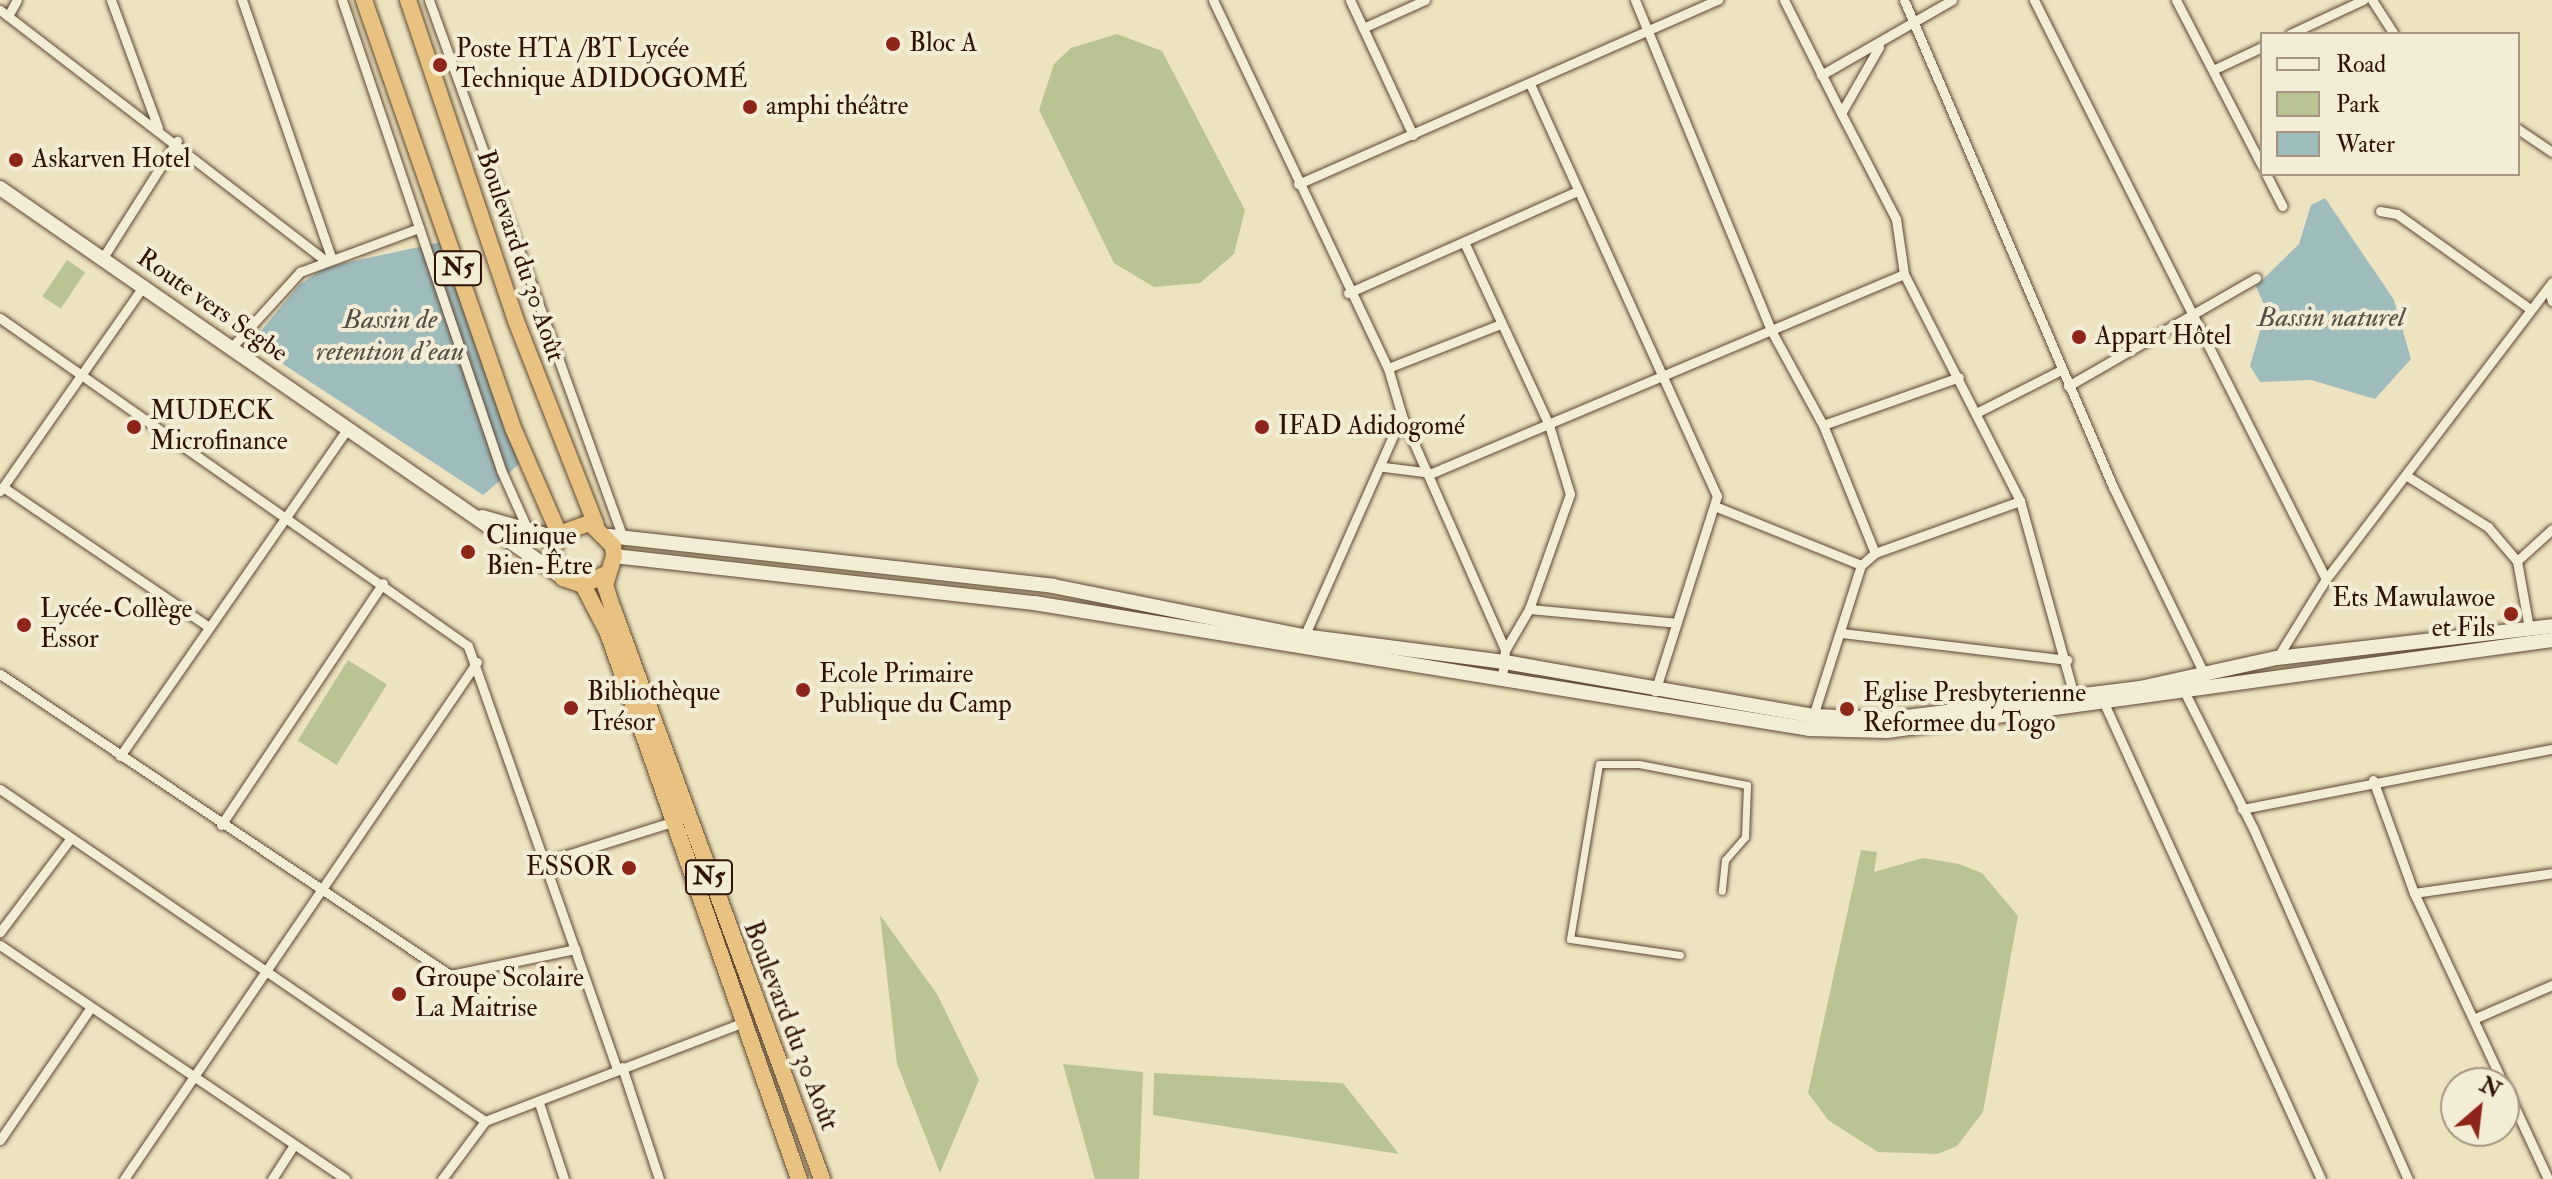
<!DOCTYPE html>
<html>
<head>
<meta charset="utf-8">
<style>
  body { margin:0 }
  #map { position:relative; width:2552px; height:1179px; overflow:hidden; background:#eee3bf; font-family:"IM FELL Double Pica",serif }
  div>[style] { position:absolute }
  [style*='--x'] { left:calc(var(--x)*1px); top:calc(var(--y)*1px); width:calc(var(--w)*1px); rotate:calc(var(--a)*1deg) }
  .green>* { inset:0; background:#b9c492; transform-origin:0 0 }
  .water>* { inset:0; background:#9ebcbc }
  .roads { filter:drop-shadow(0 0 2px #5f4633) drop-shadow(0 0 2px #5f4633) }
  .pedestrian>* { height:7px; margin:-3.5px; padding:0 3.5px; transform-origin:3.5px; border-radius:3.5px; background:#f4edd5 }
  .minor>* { height:9px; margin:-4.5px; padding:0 4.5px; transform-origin:4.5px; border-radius:4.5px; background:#f4edd5 }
  .secondary>* { height:14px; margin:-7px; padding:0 7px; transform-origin:7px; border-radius:7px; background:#f4edd5 }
  .trunk>* { height:16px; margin:-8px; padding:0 8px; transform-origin:8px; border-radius:8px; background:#e7c280 }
  .dots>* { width:22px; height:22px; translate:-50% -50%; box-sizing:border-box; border:4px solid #f4edd5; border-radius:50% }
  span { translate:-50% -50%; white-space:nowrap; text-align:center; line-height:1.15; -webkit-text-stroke:8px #f4edd5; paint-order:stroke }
  .shield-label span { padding:2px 6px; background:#f4edd5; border:2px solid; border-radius:6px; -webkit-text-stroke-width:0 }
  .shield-label { font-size:24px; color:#2f1204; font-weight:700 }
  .poi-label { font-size:26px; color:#2f1204 }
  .left { translate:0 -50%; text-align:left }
  .right { translate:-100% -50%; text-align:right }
  .street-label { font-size:26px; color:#2f1204 }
  .water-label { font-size:28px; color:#564e44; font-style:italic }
  .legend { position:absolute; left:2260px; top:32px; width:260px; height:144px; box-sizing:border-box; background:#f4edd5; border:2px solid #a59581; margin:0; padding:10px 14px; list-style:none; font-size:24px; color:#2f1204 }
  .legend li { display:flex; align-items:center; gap:16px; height:40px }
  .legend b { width:40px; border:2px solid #a59581 }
  .north { position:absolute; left:2440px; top:1067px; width:80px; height:80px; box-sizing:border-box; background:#f4edd5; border:2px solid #a59581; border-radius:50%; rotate:28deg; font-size:22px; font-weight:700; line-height:32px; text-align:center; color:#2f1204 }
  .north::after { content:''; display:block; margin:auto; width:28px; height:36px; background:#8f2418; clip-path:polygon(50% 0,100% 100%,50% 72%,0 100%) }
</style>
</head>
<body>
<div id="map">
  <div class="green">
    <i style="clip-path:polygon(1117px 34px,1162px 51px,1245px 210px,1234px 254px,1200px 283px,1154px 287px,1114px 263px,1039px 110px,1054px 64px,1071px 48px)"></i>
    <i style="left:67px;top:260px;width:22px;height:44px;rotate:34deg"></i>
    <i style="left:348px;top:660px;width:46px;height:95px;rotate:32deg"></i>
    <i style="clip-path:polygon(1861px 850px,1877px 852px,1874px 872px,1923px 858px,1959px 864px,1982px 873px,2018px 916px,1983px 1112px,1957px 1146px,1938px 1154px,1878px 1152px,1828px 1120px,1808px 1093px)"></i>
    <i style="clip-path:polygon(880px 915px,937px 994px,979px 1080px,940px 1173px,897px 1064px)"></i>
    <i style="clip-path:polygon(1063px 1064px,1143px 1072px,1139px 1179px,1095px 1179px)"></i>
    <i style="clip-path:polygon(1154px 1073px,1343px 1083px,1399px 1154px,1153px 1115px)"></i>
  </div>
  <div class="water">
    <i style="clip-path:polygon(2325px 198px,2394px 300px,2411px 359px,2375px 399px,2311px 380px,2260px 382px,2250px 366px,2266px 310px,2256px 286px,2299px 244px,2311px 205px)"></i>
    <i style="clip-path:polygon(442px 242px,524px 460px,483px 495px,251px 343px,299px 285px,326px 267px)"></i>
  </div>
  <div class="roads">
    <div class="pedestrian">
      <i style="--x:1680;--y:955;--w:111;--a:-171.7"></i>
      <i style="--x:1570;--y:939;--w:177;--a:-80.6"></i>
      <i style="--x:1599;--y:764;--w:40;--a:0"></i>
      <i style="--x:1639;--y:764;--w:110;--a:11"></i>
      <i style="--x:1747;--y:785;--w:52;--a:92.2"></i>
      <i style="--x:1745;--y:837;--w:30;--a:131"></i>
      <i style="--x:1725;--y:860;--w:31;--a:96"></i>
    </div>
    <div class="minor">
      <i style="--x:111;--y:0;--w:136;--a:69.8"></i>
      <i style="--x:242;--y:0;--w:272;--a:70.9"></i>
      <i style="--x:342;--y:0;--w:496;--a:71.3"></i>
      <i style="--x:501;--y:470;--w:64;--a:65.9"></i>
      <i style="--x:429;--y:0;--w:572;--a:70.17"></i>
      <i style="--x:1213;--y:0;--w:407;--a:64.6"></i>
      <i style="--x:1388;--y:368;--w:50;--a:73.7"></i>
      <i style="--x:1402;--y:416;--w:256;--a:66.2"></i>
      <i style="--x:1505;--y:650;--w:29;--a:96"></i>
      <i style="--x:1350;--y:0;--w:149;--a:65"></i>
      <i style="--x:1635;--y:0;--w:359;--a:67.6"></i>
      <i style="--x:1772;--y:332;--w:106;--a:61.3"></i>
      <i style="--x:1823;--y:425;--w:138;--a:67.9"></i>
      <i style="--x:1875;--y:553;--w:18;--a:139"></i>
      <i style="--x:1861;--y:565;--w:158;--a:107.6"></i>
      <i style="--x:1784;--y:0;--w:127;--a:63.2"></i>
      <i style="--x:1904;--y:0;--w:530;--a:66.77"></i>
      <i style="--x:2113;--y:487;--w:210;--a:64"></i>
      <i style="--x:2034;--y:0;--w:648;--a:63.24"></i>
      <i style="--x:2176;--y:0;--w:187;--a:62.6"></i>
      <i style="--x:2372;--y:0;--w:40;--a:57.1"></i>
      <i style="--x:0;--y:10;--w:408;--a:37.6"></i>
      <i style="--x:8;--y:16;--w:18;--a:-61"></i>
      <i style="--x:1363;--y:28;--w:68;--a:-24.3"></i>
      <i style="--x:2290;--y:34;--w:81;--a:-25"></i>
      <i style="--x:1879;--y:47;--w:76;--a:119.9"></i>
      <i style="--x:1841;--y:113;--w:119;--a:62.6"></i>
      <i style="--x:1896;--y:219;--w:56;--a:81.7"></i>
      <i style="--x:1904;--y:274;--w:255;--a:62.9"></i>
      <i style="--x:2020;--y:501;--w:202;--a:74.5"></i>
      <i style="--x:2217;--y:68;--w:50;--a:-25"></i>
      <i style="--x:1821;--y:75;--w:151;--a:-29.8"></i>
      <i style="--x:1531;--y:86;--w:450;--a:65.6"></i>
      <i style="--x:1717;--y:496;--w:205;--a:107.6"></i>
      <i style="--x:2518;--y:129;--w:41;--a:34.1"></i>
      <i style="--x:2266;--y:174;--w:36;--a:63"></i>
      <i style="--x:1298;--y:184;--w:459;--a:-23.7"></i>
      <i style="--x:2380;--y:211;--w:17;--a:10"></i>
      <i style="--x:2397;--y:214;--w:163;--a:35.5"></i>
      <i style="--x:1464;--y:242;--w:202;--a:65.1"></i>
      <i style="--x:1549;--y:425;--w:72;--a:73.1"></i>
      <i style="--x:1570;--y:494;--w:122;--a:109.6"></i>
      <i style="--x:1529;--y:609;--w:48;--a:120.3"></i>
      <i style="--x:102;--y:259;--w:140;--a:-57.6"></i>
      <i style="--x:2548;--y:288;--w:14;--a:73"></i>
      <i style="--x:1348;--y:293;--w:248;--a:-24"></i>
      <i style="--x:0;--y:318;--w:571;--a:35.02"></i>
      <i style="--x:468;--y:646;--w:448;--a:70.6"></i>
      <i style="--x:231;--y:348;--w:103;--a:-47.8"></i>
      <i style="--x:300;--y:272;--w:127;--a:-20.3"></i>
      <i style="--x:1388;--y:368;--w:121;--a:-21.3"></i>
      <i style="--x:2068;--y:386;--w:217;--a:-29.9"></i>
      <i style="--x:1978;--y:412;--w:93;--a:-26.8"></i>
      <i style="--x:1823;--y:425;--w:144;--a:-19.4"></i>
      <i style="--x:1384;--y:467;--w:48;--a:7.1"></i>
      <i style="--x:1432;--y:473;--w:512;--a:-22.86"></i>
      <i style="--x:2407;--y:476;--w:96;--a:32.2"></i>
      <i style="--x:2488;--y:527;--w:45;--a:49.5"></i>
      <i style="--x:2517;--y:561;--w:68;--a:79.8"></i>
      <i style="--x:3;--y:487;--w:249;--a:34.2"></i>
      <i style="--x:0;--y:491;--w:249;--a:-55"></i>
      <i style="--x:1717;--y:507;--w:155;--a:21.9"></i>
      <i style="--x:1875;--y:553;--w:154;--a:-19.7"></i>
      <i style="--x:2517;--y:561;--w:47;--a:-42.4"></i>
      <i style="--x:1529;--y:609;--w:148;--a:5.4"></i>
      <i style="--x:1842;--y:633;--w:227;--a:6.8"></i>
      <i style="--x:1303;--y:639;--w:244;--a:-66.1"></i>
      <i style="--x:2277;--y:658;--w:93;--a:-58.2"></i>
      <i style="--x:2326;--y:579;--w:373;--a:-52.7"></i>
      <i style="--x:0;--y:674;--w:541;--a:33.78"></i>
      <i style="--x:450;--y:975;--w:128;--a:-11.7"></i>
      <i style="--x:2183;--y:689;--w:156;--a:63.3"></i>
      <i style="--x:2253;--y:828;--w:384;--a:66.2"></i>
      <i style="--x:2104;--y:703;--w:523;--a:65.49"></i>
      <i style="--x:120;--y:756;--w:399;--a:-55.2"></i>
      <i style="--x:2373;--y:780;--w:120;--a:70.1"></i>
      <i style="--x:2414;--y:893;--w:210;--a:64.9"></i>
      <i style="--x:0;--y:789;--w:588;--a:34.39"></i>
      <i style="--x:2242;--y:809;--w:316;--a:-11"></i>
      <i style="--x:221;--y:825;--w:291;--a:-56.2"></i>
      <i style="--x:545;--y:862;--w:133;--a:-17.5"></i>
      <i style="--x:2414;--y:893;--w:139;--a:-8.2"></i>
      <i style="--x:0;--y:932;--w:116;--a:-53"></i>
      <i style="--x:0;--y:945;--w:417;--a:34.1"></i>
      <i style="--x:2478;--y:1017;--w:81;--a:-23.4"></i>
      <i style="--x:622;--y:1067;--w:118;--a:71.7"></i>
      <i style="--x:2504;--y:1084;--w:105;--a:65.1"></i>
      <i style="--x:539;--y:1103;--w:80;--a:71.8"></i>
      <i style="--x:0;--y:1140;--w:161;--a:-55.6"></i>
      <i style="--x:124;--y:1179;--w:626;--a:-55.68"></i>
      <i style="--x:272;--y:1179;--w:40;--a:-57.1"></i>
      <i style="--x:442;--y:1179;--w:72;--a:-53.4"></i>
      <i style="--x:485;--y:1121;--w:275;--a:-20.9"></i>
    </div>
    <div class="secondary">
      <i style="--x:0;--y:188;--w:685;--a:34.71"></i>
      <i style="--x:482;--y:517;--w:77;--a:15.8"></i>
      <i style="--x:609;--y:536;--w:447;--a:6.4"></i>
      <i style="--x:1053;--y:586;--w:256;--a:11.3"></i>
      <i style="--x:1304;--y:636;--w:203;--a:7.4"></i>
      <i style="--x:1505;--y:662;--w:313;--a:9.9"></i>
      <i style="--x:1813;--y:716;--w:77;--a:2.2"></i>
      <i style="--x:1890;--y:719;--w:252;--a:-7.1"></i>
      <i style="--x:2140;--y:688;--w:140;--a:-12.4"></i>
      <i style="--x:2277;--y:658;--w:277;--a:-6.6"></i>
      <i style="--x:614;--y:556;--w:423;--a:6.4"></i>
      <i style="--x:1034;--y:603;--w:785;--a:9.23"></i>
      <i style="--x:1809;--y:729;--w:78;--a:1.5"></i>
      <i style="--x:1887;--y:731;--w:671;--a:-7.79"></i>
    </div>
    <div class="trunk">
      <i style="--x:364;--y:0;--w:453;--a:70.8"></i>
      <i style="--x:513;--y:428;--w:116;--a:66.5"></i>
      <i style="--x:408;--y:0;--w:339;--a:71.4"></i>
      <i style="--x:516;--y:321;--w:219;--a:68.6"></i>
      <i style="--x:608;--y:573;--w:28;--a:154"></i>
      <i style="--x:583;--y:585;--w:21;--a:-161"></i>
      <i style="--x:563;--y:578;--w:28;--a:-113"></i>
      <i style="--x:552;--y:552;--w:19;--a:-69"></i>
      <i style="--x:559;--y:534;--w:33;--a:-20"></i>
      <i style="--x:590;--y:523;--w:33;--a:45"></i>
      <i style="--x:613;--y:546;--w:10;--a:84"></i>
      <i style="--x:614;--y:556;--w:30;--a:107"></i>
      <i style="--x:605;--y:585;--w:25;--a:72"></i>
      <i style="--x:613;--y:609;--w:607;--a:69.86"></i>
      <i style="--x:583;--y:585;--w:54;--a:62.5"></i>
      <i style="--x:608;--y:633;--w:578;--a:70.72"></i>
    </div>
  </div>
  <div class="dots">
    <i style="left:893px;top:44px;background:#8f2418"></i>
    <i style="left:440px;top:65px;background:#8f2418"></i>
    <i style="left:750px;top:107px;background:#8f2418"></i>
    <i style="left:16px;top:160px;background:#8f2418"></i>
    <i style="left:2079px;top:337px;background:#8f2418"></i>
    <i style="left:134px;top:427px;background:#8f2418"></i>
    <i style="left:1262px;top:427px;background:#8f2418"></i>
    <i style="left:468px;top:552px;background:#8f2418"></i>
    <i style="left:2511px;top:614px;background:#8f2418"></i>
    <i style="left:24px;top:625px;background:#8f2418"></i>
    <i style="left:803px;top:690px;background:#8f2418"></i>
    <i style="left:571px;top:708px;background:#8f2418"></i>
    <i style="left:1847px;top:709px;background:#8f2418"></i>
    <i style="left:629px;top:868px;background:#8f2418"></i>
    <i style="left:399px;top:994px;background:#8f2418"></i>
  </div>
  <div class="shield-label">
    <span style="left:458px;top:268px">N5</span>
    <span style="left:709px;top:877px">N5</span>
  </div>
  <div class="poi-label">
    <span class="left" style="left:909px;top:44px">Bloc A</span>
    <span class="left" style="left:456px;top:65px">Poste HTA /BT Lycée<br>Technique ADIDOGOMÉ</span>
    <span class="left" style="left:766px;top:107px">amphi théâtre</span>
    <span class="left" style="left:32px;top:160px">Askarven Hotel</span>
    <span class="left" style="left:2095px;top:337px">Appart Hôtel</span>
    <span class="left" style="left:150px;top:427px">MUDECK<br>Microfinance</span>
    <span class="left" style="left:1278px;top:427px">IFAD Adidogomé</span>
    <span class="left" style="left:486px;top:552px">Clinique<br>Bien-Être</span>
    <span class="right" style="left:2495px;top:614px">Ets Mawulawoe<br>et Fils</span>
    <span class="left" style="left:40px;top:625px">Lycée-Collège<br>Essor</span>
    <span class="left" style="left:819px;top:690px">Ecole Primaire<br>Publique du Camp</span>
    <span class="left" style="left:587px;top:708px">Bibliothèque<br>Trésor</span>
    <span class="left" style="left:1863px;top:709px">Eglise Presbyterienne<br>Reformee du Togo</span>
    <span class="right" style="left:613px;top:868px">ESSOR</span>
    <span class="left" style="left:415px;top:994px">Groupe Scolaire<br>La Maitrise</span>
  </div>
  <div class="street-label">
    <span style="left:520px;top:256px;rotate:71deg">Boulevard du 30 Août</span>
    <span style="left:212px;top:306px;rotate:35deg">Route vers Segbe</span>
    <span style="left:790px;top:1026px;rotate:69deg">Boulevard du 30 Août</span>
  </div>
  <div class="water-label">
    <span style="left:2331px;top:318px">Bassin naturel</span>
    <span style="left:390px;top:336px">Bassin de<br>retention d'eau</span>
  </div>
  <ul class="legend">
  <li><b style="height:10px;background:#f4edd5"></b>Road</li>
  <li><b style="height:22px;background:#b9c492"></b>Park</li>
  <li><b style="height:22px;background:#9ebcbc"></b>Water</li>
  </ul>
  <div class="north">N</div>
</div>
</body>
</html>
